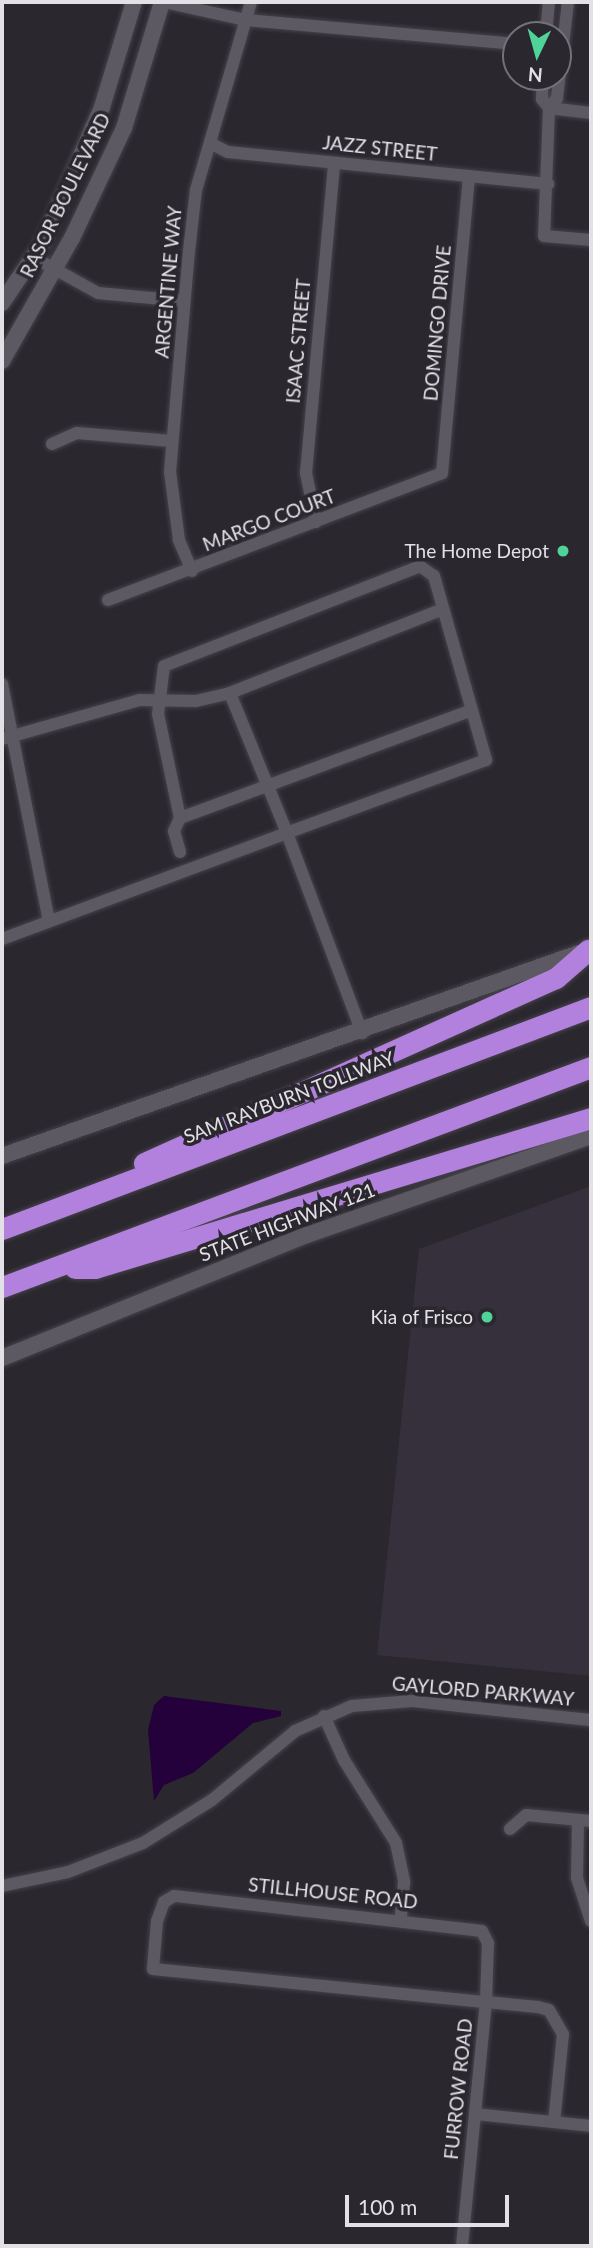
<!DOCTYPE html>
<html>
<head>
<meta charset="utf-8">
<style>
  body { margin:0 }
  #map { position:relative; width:593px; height:2248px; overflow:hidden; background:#2b272f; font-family:Lato,sans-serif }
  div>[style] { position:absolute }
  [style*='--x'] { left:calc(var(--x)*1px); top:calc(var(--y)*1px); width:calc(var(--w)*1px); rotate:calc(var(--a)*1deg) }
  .built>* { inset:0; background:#36303d }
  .water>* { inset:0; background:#24013a }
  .roads { filter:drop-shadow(0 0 2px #454249) drop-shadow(0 0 2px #454249) }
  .street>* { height:12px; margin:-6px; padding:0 6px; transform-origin:6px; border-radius:6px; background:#5d5962 }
  .secondary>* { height:16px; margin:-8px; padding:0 8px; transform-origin:8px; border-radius:8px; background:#5d5962 }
  .highway>* { height:21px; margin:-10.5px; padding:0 10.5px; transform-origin:10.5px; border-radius:10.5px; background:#b281dd }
  .dots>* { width:19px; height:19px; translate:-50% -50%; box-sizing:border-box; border:4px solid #2b272f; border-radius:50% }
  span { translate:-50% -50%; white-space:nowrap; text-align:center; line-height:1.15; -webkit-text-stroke:7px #2b272f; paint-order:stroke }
  .street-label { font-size:19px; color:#e3e1e6 }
  .poi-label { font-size:19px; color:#e3e1e6 }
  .right { translate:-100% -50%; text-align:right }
  .frame { position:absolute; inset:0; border:4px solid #e3e1e6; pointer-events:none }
  .north { position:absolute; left:502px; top:21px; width:70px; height:70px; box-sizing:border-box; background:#2b272f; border:2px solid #757178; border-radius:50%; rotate:185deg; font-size:19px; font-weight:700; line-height:28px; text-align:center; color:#e3e1e6 }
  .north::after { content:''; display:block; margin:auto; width:24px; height:32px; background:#4fd399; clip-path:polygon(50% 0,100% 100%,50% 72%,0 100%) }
  .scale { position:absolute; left:345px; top:2195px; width:164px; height:32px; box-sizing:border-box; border:4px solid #e3e1e6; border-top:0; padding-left:9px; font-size:21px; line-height:24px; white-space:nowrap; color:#e3e1e6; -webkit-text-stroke:5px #2b272f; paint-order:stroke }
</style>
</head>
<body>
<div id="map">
  <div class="built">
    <i style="clip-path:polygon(591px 1186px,591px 1676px,377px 1655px,419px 1249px)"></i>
  </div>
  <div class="water">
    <i style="clip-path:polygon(164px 1696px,281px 1711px,281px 1716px,253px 1723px,193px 1773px,164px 1785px,154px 1801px,148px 1730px,154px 1705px)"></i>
  </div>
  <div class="roads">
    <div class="street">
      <i style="--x:164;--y:2;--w:84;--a:12.4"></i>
      <i style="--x:246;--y:20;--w:271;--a:5.1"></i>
      <i style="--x:546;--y:35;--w:33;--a:-85"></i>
      <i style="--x:543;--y:77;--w:22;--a:93"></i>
      <i style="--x:542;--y:99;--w:11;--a:52"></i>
      <i style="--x:549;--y:108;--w:128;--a:92.2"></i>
      <i style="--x:544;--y:236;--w:47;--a:4.9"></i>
      <i style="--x:549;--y:108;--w:13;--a:-51"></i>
      <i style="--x:557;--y:98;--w:97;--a:-83.5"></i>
      <i style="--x:549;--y:108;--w:42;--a:6.8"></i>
      <i style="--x:210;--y:143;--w:20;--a:27"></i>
      <i style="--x:228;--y:152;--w:322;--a:5.7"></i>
      <i style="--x:33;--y:257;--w:74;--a:29"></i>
      <i style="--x:98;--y:293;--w:86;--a:5.3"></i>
      <i style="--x:52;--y:444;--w:27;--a:-24"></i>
      <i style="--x:77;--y:433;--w:95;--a:4.8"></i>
      <i style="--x:316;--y:522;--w:50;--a:-101.5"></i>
      <i style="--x:306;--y:473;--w:311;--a:-84.8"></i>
      <i style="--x:192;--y:571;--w:34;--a:-113"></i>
      <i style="--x:179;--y:540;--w:69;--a:-97.5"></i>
      <i style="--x:170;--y:472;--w:222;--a:-85.1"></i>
      <i style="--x:189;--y:251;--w:61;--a:-83.5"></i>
      <i style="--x:196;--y:190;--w:196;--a:-73.7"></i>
      <i style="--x:108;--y:600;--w:357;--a:-20.8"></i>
      <i style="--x:442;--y:473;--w:298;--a:-84.8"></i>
      <i style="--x:2;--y:684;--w:242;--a:78.8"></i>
      <i style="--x:2;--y:739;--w:143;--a:-15.8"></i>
      <i style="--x:140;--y:700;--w:56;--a:1"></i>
      <i style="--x:196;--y:701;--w:35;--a:-13"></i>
      <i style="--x:180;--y:818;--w:311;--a:-20.3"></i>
      <i style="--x:180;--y:852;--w:22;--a:-106"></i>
      <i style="--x:174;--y:831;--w:14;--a:-65"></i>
      <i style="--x:180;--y:818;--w:106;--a:-101.9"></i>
      <i style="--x:158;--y:714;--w:48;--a:-82.9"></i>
      <i style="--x:164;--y:666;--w:275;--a:-21.3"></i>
      <i style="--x:420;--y:566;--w:17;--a:36"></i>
      <i style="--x:434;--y:576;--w:191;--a:74.2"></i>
      <i style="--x:486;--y:760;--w:212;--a:159.9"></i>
      <i style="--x:287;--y:833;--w:151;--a:-112.2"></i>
      <i style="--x:230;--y:693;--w:229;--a:-21.5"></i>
      <i style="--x:2;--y:939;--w:304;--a:-20.4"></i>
      <i style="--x:287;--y:833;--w:214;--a:69.4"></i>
      <i style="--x:324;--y:1716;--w:48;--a:65.6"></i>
      <i style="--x:344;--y:1760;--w:98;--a:57.9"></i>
      <i style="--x:396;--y:1843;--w:40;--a:78"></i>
      <i style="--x:404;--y:1882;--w:38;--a:95"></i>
      <i style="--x:578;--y:1820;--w:58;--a:91"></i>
      <i style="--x:577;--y:1878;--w:45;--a:72"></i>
      <i style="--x:510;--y:1829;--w:21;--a:-41"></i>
      <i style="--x:526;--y:1815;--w:65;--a:5.3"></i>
      <i style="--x:2;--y:1886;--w:67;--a:-12"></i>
      <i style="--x:68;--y:1872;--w:80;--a:-21.1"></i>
      <i style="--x:143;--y:1843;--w:81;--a:-31.9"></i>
      <i style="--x:212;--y:1800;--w:108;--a:-39.7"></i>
      <i style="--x:295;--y:1731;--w:62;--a:-23.7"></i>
      <i style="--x:352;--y:1706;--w:60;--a:-4.8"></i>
      <i style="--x:412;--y:1701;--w:180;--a:6.1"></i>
      <i style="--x:475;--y:2114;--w:117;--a:5.9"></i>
      <i style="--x:462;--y:2246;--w:245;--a:-84.4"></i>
      <i style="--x:486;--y:2002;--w:59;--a:-88.1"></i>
      <i style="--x:488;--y:1943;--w:13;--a:-117"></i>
      <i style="--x:482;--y:1931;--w:310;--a:-173.5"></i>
      <i style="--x:174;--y:1896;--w:12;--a:149"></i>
      <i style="--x:164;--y:1902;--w:20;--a:110"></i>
      <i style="--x:157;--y:1921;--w:48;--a:94.8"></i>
      <i style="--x:153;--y:1969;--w:335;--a:5.7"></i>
      <i style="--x:486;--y:2002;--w:52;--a:5.5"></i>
      <i style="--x:538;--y:2007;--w:11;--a:15"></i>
      <i style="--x:549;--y:2010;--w:28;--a:60"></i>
      <i style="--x:563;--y:2034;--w:88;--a:95.8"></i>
    </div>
    <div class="secondary">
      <i style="--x:2;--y:303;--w:71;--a:-55.9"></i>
      <i style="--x:42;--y:244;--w:150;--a:-66.3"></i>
      <i style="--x:102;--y:107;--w:110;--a:-73.1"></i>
      <i style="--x:2;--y:361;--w:142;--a:-60.4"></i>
      <i style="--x:72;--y:238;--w:122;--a:-64.7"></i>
      <i style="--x:124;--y:128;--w:132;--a:-73.2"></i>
      <i style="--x:2;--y:1156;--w:612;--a:-19.38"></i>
      <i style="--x:2;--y:1358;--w:329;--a:-22"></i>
      <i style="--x:307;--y:1235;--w:301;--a:-19.2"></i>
    </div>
    <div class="highway">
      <i style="--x:144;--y:1163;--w:452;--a:-24.2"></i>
      <i style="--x:556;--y:978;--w:43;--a:-41.2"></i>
      <i style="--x:2;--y:1229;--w:629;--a:-20.65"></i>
      <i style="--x:75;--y:1268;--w:20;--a:0"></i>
      <i style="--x:95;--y:1268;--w:518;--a:-16.83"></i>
      <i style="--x:2;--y:1287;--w:629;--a:-20.48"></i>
    </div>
  </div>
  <div class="dots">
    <i style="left:563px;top:551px;background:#4fd399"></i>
    <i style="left:487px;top:1317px;background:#4fd399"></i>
  </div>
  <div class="street-label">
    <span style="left:380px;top:148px;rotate:6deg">JAZZ STREET</span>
    <span style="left:65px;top:195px;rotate:-64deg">RASOR BOULEVARD</span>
    <span style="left:168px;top:282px;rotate:-85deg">ARGENTINE WAY</span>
    <span style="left:437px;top:323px;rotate:-85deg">DOMINGO DRIVE</span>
    <span style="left:298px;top:341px;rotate:-85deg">ISAAC STREET</span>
    <span style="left:269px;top:520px;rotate:-21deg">MARGO COURT</span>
    <span style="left:289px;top:1097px;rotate:-21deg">SAM RAYBURN TOLLWAY</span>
    <span style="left:287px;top:1222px;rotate:-21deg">STATE HIGHWAY 121</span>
    <span style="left:483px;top:1691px;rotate:5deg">GAYLORD PARKWAY</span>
    <span style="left:333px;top:1893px;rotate:6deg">STILLHOUSE ROAD</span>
    <span style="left:458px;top:2089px;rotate:-84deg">FURROW ROAD</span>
  </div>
  <div class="poi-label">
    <span class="right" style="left:549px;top:551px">The Home Depot</span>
    <span class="right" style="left:473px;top:1317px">Kia of Frisco</span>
  </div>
  <div class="frame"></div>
  <div class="north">N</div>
  <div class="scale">100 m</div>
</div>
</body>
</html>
